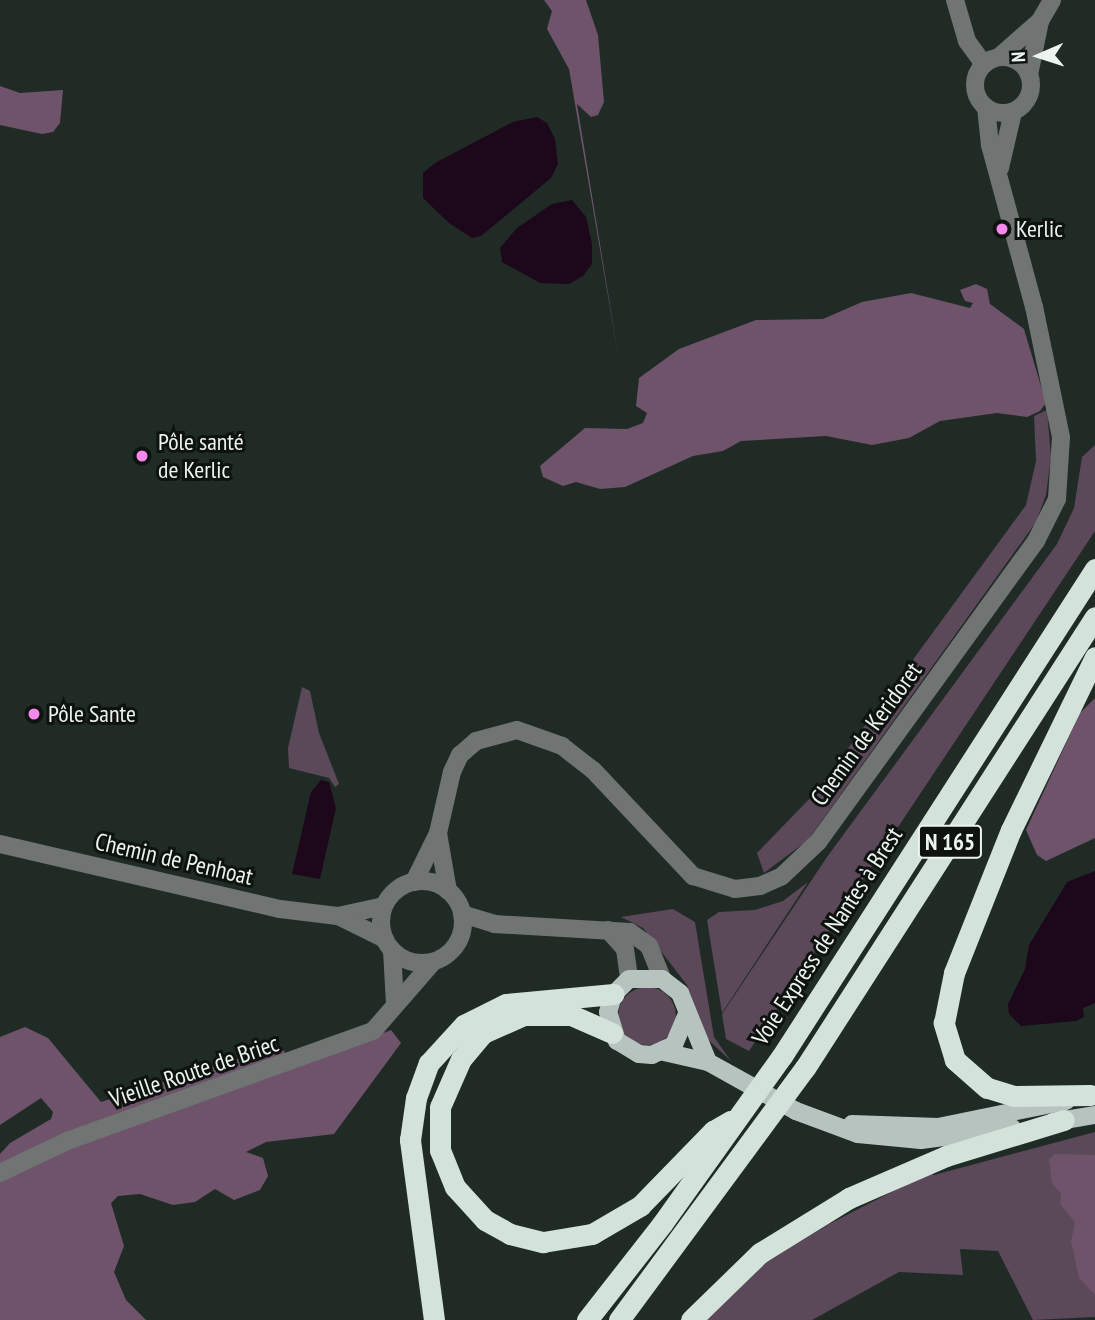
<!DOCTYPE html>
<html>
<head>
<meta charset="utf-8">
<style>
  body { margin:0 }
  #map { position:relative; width:1095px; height:1320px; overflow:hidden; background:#202b26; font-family:"PT Sans Narrow",sans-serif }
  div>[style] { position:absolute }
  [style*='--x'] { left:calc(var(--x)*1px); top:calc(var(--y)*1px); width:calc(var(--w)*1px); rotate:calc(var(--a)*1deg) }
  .green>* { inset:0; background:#5b4859 }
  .round { border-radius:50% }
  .forest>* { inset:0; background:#6e536b }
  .water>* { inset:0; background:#1c071b }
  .minor>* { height:18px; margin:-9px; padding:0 9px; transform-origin:9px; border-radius:9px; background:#707573 }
  .minor>.ring { margin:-9px; padding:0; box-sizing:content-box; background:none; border:18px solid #707573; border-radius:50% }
  .major>* { height:18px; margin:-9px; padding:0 9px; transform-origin:9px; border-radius:9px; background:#b7c3be }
  .highway>* { height:21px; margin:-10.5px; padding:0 10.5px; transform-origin:10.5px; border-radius:10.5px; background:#d3e2db }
  .dots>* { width:19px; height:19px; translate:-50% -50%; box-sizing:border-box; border:4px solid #0e1310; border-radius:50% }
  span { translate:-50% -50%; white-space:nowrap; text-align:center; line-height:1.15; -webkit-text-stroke:6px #0e1310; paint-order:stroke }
  .shield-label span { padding:2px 5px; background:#0e1310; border:2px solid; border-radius:5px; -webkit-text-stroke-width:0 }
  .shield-label { font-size:23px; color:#edf4f0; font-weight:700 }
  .poi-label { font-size:24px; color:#edf4f0 }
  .left { translate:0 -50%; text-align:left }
  .street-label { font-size:24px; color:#edf4f0 }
  .north { position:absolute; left:1004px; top:21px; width:70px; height:70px; -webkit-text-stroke:5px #0e1310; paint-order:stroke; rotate:267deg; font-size:19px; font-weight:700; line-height:28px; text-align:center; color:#edf4f0 }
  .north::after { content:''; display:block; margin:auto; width:24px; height:32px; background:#edf4f0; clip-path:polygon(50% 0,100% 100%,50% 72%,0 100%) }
</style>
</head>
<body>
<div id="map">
  <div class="green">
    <i style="clip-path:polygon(1047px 410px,1051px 457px,1046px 495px,1036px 522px,808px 840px,764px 873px,757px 853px,817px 791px,1026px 505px,1036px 461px,1034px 416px)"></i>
    <i style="clip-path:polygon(1095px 445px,1095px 531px,749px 1051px,726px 1039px,722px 1014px,827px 857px,1057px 544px,1074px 508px,1082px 457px)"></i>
    <i style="clip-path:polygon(302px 687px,310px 691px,319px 733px,339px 784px,335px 787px,329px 778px,289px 768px,288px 748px)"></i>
    <i style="clip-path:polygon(808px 882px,722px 1013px,707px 920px,719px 912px,755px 910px,783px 901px)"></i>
    <i style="clip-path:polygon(673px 909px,695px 922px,714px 1037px,731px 1061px,702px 1034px,687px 985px,643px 928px,621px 917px)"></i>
    <i class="round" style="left:618px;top:987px;width:58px;height:58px"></i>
    <i style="clip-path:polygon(1095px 1132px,1095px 1317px,1033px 1320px,998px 1251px,960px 1249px,963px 1275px,899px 1272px,812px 1320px,706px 1320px,760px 1266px,829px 1224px,929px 1173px,934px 1175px)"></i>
  </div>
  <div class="forest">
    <i style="clip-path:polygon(544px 0,586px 0,598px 35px,604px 102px,598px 115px,591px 117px,577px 104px,619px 360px,569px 69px,547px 29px,552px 11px)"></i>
    <i style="clip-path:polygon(0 86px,20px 93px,63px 90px,60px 123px,53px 132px,42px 134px,0 125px)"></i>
    <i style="clip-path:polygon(976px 284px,987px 289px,990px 304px,1024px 329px,1046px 403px,1040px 411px,1027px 417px,997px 413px,940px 421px,909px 438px,872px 445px,826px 436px,741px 441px,723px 451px,693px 456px,625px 487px,600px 489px,576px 482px,563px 486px,543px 477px,540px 466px,585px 428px,627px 429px,643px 423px,647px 413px,636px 406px,639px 378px,679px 349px,756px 320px,823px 319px,862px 302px,911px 293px,970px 308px,973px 303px,965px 301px,960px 290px)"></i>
    <i style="clip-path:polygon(1095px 698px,1095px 838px,1046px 861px,1037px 855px,1026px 830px,1080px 713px)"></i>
    <i style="clip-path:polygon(25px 1027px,48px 1038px,101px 1102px,280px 1045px,295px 1068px,391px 1030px,401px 1043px,334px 1134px,266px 1142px,246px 1152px,263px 1158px,268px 1176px,260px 1190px,234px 1200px,215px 1189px,195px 1202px,173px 1205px,140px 1194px,118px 1196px,111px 1203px,124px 1246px,114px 1272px,126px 1300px,146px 1320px,0 1320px,0 1154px,10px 1143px,51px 1119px,53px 1112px,41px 1098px,0 1125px,0 1037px)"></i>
    <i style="clip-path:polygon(1055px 1154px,1095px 1155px,1095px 1295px,1079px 1278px,1071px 1241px,1075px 1222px,1060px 1204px,1061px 1194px,1052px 1183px,1049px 1159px)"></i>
  </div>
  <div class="water">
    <i style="clip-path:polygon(537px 117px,547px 123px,555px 139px,558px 164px,551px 178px,481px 236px,472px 238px,449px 223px,423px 198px,423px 173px,435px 163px,513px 122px)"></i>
    <i style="clip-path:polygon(572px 200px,586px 217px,592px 244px,592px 264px,583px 276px,569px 284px,540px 283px,502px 262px,500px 248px,517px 228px,552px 204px)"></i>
    <i style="clip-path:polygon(321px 780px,329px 782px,336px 808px,320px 879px,292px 874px,311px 792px)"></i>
    <i style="clip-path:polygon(1095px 871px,1095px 1003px,1083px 1008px,1084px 1017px,1076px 1021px,1021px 1026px,1009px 1014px,1008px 1004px,1025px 969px,1029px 945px,1067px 882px)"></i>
  </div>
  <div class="minor">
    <i style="--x:955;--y:0;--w:43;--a:73.7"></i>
    <i style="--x:967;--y:41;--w:29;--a:54"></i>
    <i class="ring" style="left:975px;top:57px;width:38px;height:38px"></i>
    <i style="--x:999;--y:57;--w:55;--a:-41.3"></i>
    <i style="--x:1029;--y:75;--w:55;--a:-78.5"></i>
    <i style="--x:1040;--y:21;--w:24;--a:-60"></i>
    <i style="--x:1000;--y:168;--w:57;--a:-76.9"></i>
    <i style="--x:0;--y:844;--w:287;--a:13.1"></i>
    <i style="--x:280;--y:909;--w:58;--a:6.9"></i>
    <i style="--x:338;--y:916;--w:47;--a:-12.3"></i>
    <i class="ring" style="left:381px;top:881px;width:64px;height:64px"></i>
    <i style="--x:414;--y:882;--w:55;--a:-63.9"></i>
    <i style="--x:448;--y:891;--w:59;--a:-99.8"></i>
    <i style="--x:438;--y:833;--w:63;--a:-77.1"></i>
    <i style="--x:452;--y:772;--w:19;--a:-65"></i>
    <i style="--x:460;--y:755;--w:21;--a:-41"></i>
    <i style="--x:476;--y:741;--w:42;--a:-15"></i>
    <i style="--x:517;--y:730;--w:48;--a:19.6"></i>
    <i style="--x:562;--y:746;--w:39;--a:38"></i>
    <i style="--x:593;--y:770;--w:146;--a:46.7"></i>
    <i style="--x:693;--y:876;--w:44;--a:17.2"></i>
    <i style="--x:735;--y:889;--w:25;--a:-7"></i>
    <i style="--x:760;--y:886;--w:24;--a:-24"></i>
    <i style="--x:782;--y:876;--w:50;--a:-43.4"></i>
    <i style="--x:818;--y:842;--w:372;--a:-54.1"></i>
    <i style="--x:1036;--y:541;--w:47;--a:-63.4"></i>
    <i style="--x:1057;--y:499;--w:62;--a:-86.3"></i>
    <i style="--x:1061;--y:437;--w:133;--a:-101.7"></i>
    <i style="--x:1034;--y:307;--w:168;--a:-105.2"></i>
    <i style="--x:990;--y:145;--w:37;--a:-96"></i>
    <i style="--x:462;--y:914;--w:34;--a:17"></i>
    <i style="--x:494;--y:924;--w:136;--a:3.4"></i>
    <i style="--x:630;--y:932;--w:24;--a:36"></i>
    <i style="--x:649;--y:946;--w:35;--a:68"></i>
    <i style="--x:338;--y:916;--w:52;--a:26.1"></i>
    <i style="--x:608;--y:930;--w:25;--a:48"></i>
    <i style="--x:625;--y:949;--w:30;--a:82"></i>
    <i style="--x:392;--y:950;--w:54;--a:86.8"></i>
    <i style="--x:0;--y:1173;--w:74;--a:-25.5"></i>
    <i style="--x:67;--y:1141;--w:325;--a:-19.8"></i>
    <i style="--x:373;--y:1031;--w:91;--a:-49"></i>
  </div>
  <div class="major">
    <i style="--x:687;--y:1014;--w:34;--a:113"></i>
    <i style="--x:674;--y:1045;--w:24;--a:156"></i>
    <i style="--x:652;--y:1055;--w:13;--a:-176"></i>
    <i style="--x:639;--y:1054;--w:26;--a:-149"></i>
    <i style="--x:617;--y:1041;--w:30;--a:-107"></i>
    <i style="--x:608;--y:1012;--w:19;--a:-72"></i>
    <i style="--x:614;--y:994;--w:21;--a:-45"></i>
    <i style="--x:629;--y:979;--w:33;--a:0"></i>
    <i style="--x:662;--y:979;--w:23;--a:38"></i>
    <i style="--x:680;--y:993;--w:74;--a:67.9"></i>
    <i style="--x:664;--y:1052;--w:45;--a:12.8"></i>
    <i style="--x:708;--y:1062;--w:101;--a:29.1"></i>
    <i style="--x:796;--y:1111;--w:66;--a:20.4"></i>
    <i style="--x:858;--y:1134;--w:63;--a:5.4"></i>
    <i style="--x:921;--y:1140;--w:92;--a:-7.5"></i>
    <i style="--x:1053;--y:1122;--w:43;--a:-9.5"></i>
    <i style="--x:852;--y:1124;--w:86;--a:2"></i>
    <i style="--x:938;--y:1127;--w:131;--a:-11.5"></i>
  </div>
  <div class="highway">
    <i style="--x:612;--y:1033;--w:45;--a:-156.3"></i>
    <i style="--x:571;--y:1015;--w:47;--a:180"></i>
    <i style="--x:524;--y:1015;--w:45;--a:156.3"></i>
    <i style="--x:483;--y:1033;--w:34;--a:130"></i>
    <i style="--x:461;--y:1059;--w:52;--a:113.6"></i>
    <i style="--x:440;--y:1107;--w:43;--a:90"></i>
    <i style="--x:440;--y:1150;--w:40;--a:68"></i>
    <i style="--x:455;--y:1187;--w:45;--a:47.7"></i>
    <i style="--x:485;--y:1220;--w:29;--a:29"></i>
    <i style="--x:510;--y:1234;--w:34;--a:14"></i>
    <i style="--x:543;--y:1242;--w:50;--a:-9.3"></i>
    <i style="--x:592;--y:1234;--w:56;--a:-30.3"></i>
    <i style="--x:640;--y:1206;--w:105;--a:-45.8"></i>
    <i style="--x:713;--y:1131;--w:20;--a:-30"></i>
    <i style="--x:1090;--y:1095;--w:76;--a:179.2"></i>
    <i style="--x:1014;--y:1096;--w:28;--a:-163"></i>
    <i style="--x:987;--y:1088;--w:43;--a:-138.8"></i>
    <i style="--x:955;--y:1060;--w:39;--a:-107"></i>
    <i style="--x:944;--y:1023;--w:51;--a:-78.7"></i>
    <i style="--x:954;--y:973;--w:154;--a:-68.3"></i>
    <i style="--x:1011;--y:830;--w:192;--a:-64.1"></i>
    <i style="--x:434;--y:1320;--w:182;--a:-97.6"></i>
    <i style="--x:410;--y:1140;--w:42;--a:-81.9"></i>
    <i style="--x:416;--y:1098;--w:37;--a:-70"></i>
    <i style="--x:429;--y:1063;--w:52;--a:-47.4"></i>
    <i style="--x:464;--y:1025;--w:47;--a:-26.6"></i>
    <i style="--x:506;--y:1004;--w:108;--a:-5.3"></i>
    <i style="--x:587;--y:1320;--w:122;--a:-52"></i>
    <i style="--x:662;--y:1224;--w:206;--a:-54.5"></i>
    <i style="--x:782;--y:1056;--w:579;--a:-57.27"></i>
    <i style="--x:619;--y:1320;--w:313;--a:-53.6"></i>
    <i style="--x:805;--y:1068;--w:536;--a:-57.26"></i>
    <i style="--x:691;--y:1320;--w:96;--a:-44.2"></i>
    <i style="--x:760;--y:1253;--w:105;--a:-31.7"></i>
    <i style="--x:849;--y:1198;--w:106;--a:-23.4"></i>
    <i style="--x:946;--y:1156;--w:123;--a:-17"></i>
  </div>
  <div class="dots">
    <i style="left:1002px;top:229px;background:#f689ed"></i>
    <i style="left:142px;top:456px;background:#f689ed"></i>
    <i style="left:34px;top:714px;background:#f689ed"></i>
  </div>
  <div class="shield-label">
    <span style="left:950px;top:842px">N 165</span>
  </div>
  <div class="poi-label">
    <span class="left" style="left:1016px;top:229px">Kerlic</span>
    <span class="left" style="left:158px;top:456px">Pôle santé<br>de Kerlic</span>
    <span class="left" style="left:48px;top:714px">Pôle Sante</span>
  </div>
  <div class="street-label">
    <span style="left:866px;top:734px;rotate:-54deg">Chemin de Keridoret</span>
    <span style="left:174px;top:859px;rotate:13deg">Chemin de Penhoat</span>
    <span style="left:827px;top:936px;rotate:-57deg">Voie Express de Nantes à Brest</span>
    <span style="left:194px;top:1071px;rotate:-19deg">Vieille Route de Briec</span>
  </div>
  <div class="north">N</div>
</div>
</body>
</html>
